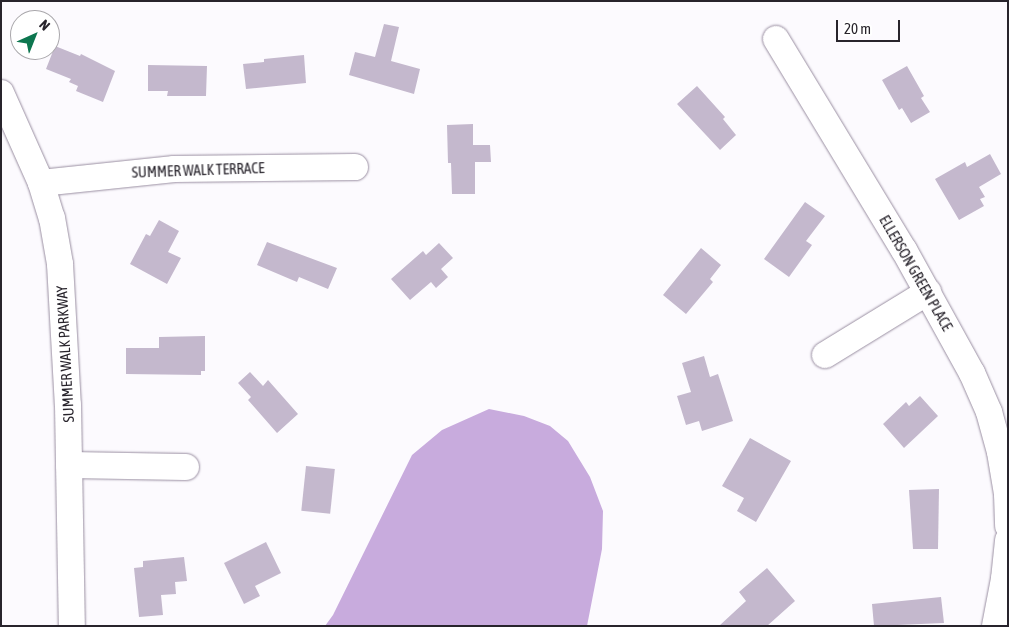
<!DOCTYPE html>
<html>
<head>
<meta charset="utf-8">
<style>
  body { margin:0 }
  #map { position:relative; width:1009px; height:627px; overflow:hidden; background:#fcfafe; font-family:"Asap Condensed",sans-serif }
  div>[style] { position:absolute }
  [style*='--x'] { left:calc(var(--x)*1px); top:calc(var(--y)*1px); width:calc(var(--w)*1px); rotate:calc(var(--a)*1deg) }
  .water>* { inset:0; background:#c8abdd }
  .building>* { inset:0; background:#c4b8cd; transform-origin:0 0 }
  .roads { filter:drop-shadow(0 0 1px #9a8fa2) drop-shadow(0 0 1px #9a8fa2) }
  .minor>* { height:26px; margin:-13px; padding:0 13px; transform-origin:13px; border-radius:13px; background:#fff }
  span { translate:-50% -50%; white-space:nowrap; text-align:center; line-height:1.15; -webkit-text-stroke:4px #fff; paint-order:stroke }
  .street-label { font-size:15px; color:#28242c }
  .frame { position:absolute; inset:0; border:2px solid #28242c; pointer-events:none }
  .north { position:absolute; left:10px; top:10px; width:50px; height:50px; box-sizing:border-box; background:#fff; border:1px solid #a9a7ab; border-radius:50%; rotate:44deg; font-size:14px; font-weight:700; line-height:20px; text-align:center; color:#28242c }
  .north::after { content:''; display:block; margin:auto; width:18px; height:22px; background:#0d764f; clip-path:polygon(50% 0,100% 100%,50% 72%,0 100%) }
  .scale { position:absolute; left:836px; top:20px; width:64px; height:22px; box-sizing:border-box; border:2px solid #28242c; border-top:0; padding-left:6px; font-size:15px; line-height:18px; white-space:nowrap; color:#28242c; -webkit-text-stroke:4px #fff; paint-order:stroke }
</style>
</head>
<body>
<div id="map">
  <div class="water">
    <i style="clip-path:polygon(489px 409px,524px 416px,550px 426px,568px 441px,590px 477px,603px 511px,602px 549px,587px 626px,325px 626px,333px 615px,412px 455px,442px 430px)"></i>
  </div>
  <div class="building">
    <i style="clip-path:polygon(384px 24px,399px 27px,391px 61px,420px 69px,414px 94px,349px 75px,355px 52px,375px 57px)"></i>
    <i style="clip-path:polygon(55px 46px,80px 56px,81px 54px,115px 71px,103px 102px,76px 91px,78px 86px,69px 82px,71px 79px,46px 69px)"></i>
    <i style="clip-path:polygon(304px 55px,306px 83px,246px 89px,243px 64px,264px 62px,264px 59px)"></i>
    <i style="clip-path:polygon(148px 65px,207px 66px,206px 96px,167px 96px,168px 91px,148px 91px)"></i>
    <i style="clip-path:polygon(907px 66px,924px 96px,921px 98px,930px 112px,911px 123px,902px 108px,899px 110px,882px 80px)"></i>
    <i style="clip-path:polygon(697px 86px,725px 117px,723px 119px,736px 135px,720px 150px,677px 104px)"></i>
    <i style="clip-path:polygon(473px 124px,473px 145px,490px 145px,491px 162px,475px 162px,475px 194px,452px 194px,451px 163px,448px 163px,447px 125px)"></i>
    <i style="clip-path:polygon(990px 154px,1001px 174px,979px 187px,985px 197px,980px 199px,984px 206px,959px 220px,935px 179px,965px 162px,967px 167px)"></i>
    <i style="clip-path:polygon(805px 202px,825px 216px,806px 241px,812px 245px,789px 277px,764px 259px)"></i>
    <i style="clip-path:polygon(159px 220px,179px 231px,168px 252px,181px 258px,167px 284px,130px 264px,146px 234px,150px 236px)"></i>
    <i style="clip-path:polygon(267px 242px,337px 268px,328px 289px,299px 277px,297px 282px,257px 265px)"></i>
    <i style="clip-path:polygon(439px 243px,453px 258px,441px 269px,448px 277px,436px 288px,431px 282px,410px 300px,391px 279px,423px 251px,426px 255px)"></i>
    <i style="clip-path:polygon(701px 248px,721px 265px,710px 279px,713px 282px,686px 314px,663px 295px)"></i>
    <i style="clip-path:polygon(205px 336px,205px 371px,201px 371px,201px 375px,126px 374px,126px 348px,159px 348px,159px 337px)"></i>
    <i style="clip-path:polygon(704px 356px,710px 377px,718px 374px,733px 421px,702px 431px,699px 421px,686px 425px,677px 396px,691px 392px,682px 363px)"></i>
    <i style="clip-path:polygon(250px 372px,263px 386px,268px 380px,298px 414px,277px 433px,248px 400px,251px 397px,238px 383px)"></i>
    <i style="clip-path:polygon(920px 396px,938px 416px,904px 448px,883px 424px,906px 402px,909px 406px)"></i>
    <i style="clip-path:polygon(750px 438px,791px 461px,756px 522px,737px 511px,744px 498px,722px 486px)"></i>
    <i style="left:306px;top:466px;width:29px;height:45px;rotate:6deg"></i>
    <i style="clip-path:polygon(939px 489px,938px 549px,913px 549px,909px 490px)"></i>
    <i style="clip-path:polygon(266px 542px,281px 573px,255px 586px,260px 596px,244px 604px,224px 563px)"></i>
    <i style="clip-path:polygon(184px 557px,187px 581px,175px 582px,176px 594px,161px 595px,163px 615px,139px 617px,134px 568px,143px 567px,143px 561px)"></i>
    <i style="clip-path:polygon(767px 568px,795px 601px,767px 626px,719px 626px,746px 601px,739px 592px)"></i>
    <i style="clip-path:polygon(941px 597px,944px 623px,874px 626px,872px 604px)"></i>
  </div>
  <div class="roads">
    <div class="minor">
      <i style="--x:776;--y:39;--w:247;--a:58.8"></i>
      <i style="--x:904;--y:250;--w:141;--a:61.1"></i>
      <i style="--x:972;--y:373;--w:43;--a:66.4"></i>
      <i style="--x:989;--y:412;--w:41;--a:74.6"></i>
      <i style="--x:1000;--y:452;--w:43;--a:80.5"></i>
      <i style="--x:1007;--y:494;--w:32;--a:88"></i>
      <i style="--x:1;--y:93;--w:98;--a:66"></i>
      <i style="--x:41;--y:183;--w:37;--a:73"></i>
      <i style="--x:52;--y:218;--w:47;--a:80.1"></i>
      <i style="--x:60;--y:264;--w:141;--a:86.8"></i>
      <i style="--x:68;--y:405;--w:221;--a:89"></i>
      <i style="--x:41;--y:183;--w:134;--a:-6"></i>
      <i style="--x:174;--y:169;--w:181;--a:-0.6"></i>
      <i style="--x:825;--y:355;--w:121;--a:-31.5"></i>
      <i style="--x:69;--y:465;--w:117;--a:1"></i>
      <i style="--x:995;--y:626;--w:48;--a:-79.2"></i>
      <i style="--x:1004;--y:579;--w:39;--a:-84"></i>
    </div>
  </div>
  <div class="street-label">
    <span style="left:198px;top:170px;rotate:-2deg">SUMMER WALK TERRACE</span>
    <span style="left:916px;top:273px;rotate:60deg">ELLERSON GREEN PLACE</span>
    <span style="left:65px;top:354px;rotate:-93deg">SUMMER WALK PARKWAY</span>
  </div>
  <div class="frame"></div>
  <div class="north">N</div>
  <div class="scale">20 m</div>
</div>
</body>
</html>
